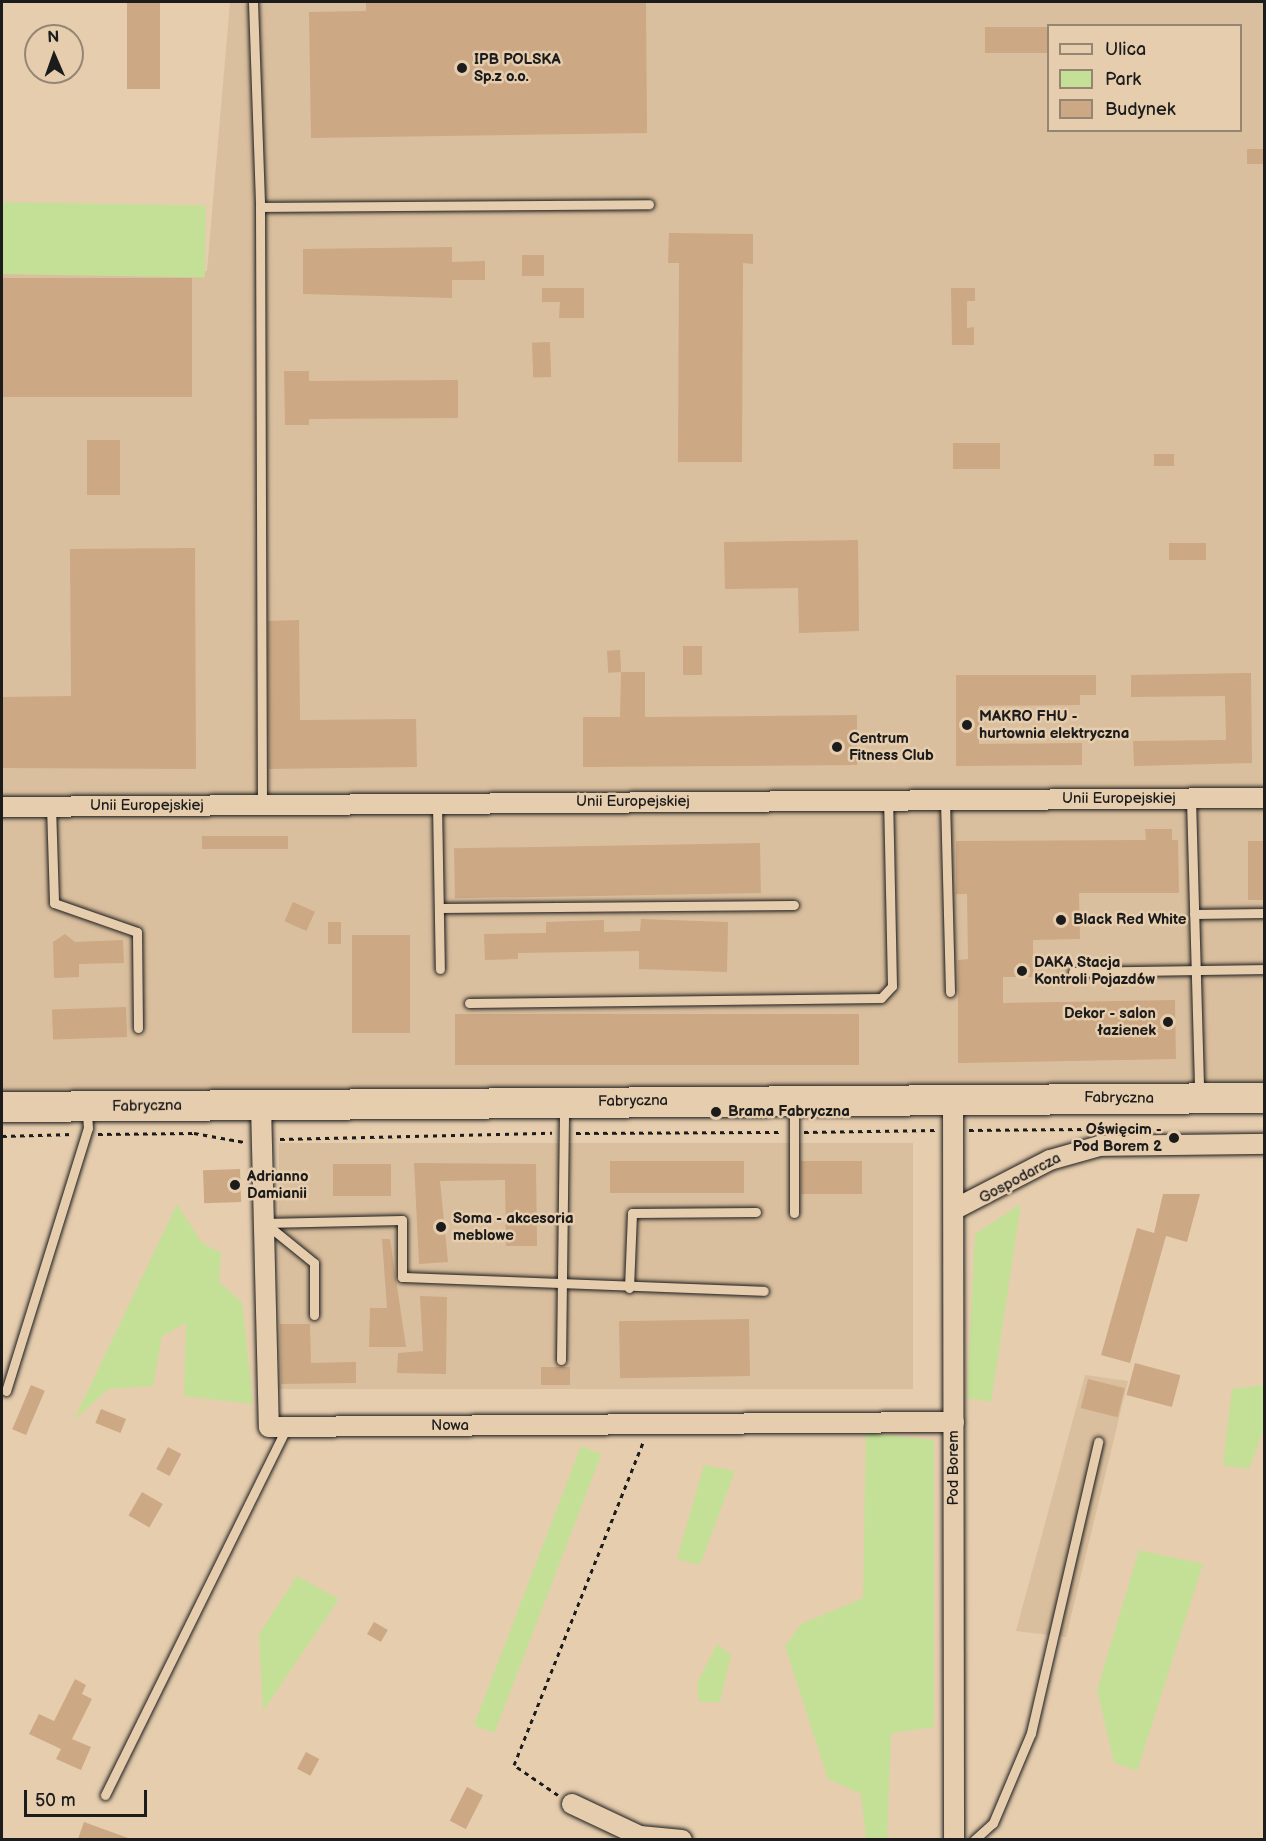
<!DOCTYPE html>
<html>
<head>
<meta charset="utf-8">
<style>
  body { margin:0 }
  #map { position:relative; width:1266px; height:1841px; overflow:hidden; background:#e6cdae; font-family:"Balsamiq Sans",sans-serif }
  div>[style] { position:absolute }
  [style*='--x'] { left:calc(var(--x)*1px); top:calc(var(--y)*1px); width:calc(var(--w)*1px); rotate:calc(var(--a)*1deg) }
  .built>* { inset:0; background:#dabf9e; transform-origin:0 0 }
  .green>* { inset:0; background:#c4e097; transform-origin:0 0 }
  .building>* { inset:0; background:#cca884; transform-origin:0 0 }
  .path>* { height:3px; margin-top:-1.5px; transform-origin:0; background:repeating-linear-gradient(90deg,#1c1c1c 0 4.5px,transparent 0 9px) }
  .roads { filter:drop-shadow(0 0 2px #1c1c1c) drop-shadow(0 0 2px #1c1c1c) }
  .lane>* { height:9px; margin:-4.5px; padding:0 4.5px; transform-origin:4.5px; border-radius:4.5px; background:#e6cdae }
  .street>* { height:20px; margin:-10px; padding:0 10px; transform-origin:10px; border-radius:10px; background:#e6cdae }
  .primary>* { height:30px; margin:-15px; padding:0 15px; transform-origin:15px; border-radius:15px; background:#e6cdae }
  .dots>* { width:16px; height:16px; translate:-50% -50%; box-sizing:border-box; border:3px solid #e6cdae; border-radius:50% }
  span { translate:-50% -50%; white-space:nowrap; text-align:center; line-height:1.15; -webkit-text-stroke:5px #e6cdae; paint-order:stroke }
  .poi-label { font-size:15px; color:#1c1c1c; font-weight:700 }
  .left { translate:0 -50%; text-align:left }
  .right { translate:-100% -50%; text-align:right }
  .street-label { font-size:15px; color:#1c1c1c }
  .frame { position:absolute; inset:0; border:3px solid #1c1c1c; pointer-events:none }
  .legend { position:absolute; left:1047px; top:24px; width:195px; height:108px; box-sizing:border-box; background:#e6cdae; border:2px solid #958674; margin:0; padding:8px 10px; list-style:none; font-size:18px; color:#1c1c1c }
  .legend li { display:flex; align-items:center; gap:12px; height:30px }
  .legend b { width:30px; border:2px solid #958674 }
  .north { position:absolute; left:24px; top:24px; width:60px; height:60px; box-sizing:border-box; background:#e6cdae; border:2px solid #958674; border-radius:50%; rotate:358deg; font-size:16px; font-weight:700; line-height:24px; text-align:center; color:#1c1c1c }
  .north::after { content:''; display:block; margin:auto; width:21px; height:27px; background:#1c1c1c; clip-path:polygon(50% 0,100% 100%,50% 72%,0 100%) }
  .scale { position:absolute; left:24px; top:1790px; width:123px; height:27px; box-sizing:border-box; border:3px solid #1c1c1c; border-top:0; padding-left:8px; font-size:18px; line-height:21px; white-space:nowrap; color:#1c1c1c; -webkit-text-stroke:4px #e6cdae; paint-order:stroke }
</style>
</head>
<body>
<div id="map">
  <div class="built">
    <i style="clip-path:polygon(evenodd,230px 2px,1264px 2px,1264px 1082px,2px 1092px,2px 274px,207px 271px,230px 2px,1048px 26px,1240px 26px,1240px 130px,1048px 130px,1048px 26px)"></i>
    <i style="left:913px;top:1143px;width:246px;height:634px;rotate:90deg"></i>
    <i style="clip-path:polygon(1085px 1375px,1128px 1381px,1066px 1637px,1016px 1631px)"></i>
  </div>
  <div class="green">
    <i style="left:2px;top:202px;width:204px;height:72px;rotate:1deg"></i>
    <i style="clip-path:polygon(177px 1204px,202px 1243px,221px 1253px,219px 1282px,242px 1302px,253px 1404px,184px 1396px,186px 1323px,162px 1336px,153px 1386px,108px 1389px,74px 1420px)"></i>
    <i style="clip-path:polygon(1021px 1204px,991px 1402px,967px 1398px,975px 1234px)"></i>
    <i style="clip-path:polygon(1264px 1385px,1264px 1429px,1249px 1469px,1223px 1465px,1232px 1389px)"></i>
    <i style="clip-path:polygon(866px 1433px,934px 1440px,934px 1727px,891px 1733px,887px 1839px,866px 1839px,861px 1794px,828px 1779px,785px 1646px,801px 1624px,863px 1598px)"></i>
    <i style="left:581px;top:1446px;width:22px;height:299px;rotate:21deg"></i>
    <i style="clip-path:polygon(704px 1465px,735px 1471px,700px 1565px,677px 1559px)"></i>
    <i style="clip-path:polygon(1139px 1550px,1203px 1564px,1137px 1771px,1114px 1762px,1097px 1690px)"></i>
    <i style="clip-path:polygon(297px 1576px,339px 1599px,263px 1711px,259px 1634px)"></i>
    <i style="clip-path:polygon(717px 1644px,731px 1655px,720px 1702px,699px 1702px,697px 1683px)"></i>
  </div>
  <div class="building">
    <i style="left:127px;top:2px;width:33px;height:87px"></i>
    <i style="clip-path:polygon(366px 2px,646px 2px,647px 133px,311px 138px,309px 12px,366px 11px)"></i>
    <i style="left:985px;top:27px;width:63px;height:26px"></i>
    <i style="left:1247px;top:149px;width:17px;height:15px"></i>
    <i style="clip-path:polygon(669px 233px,753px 234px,753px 264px,743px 263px,742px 462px,678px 462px,679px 263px,668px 263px)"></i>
    <i style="clip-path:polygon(452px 247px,452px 262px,485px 261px,485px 280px,452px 280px,452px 298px,303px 294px,303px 249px)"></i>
    <i style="left:522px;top:255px;width:22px;height:21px"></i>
    <i style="left:192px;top:278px;width:119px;height:190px;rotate:90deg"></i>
    <i style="clip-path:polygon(542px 288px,584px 288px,584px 318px,559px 318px,560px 302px,542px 302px)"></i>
    <i style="clip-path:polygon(951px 288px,975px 288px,975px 301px,967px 301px,967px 328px,974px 327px,974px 345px,952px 345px)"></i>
    <i style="left:550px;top:342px;width:35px;height:18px;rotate:88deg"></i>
    <i style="clip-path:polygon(284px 371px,309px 371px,309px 381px,458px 380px,458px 418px,309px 419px,309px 425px,285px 425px)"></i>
    <i style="left:87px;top:440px;width:33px;height:55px"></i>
    <i style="left:953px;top:443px;width:47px;height:26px"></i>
    <i style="left:1154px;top:454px;width:20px;height:12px"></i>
    <i style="clip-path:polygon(858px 540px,859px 631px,799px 633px,798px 588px,725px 589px,724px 542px)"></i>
    <i style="left:1169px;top:543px;width:37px;height:17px"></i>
    <i style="clip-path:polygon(195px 548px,196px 769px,2px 768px,2px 697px,71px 696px,70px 549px)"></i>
    <i style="clip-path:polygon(299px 620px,300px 720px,416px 719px,417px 767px,269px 769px,268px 621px)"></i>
    <i style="left:683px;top:646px;width:19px;height:29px"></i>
    <i style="left:620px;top:650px;width:22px;height:13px;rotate:87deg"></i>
    <i style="clip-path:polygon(621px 672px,645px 672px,645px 717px,857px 715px,857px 765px,583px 767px,583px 717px,620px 717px)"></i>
    <i style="clip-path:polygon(1251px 673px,1252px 763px,1134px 766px,1133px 741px,1226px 740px,1225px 696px,1131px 697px,1131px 675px)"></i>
    <i style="clip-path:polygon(956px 675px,1096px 675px,1096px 695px,1080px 695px,1080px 705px,979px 706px,979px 744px,1082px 743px,1082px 765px,956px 766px)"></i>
    <i style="clip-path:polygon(1145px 829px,1172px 829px,1172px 840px,1178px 840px,1179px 893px,1079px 893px,1080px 939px,1033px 940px,1033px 977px,1003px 977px,1003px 1003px,1175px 1000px,1176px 1059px,958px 1063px,958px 960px,968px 959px,967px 894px,956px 894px,956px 841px,1146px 840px)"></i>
    <i style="left:202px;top:836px;width:86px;height:13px"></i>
    <i style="left:1248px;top:841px;width:16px;height:59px"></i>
    <i style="left:760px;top:843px;width:50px;height:306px;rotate:89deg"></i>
    <i style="left:293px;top:902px;width:24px;height:21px;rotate:24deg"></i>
    <i style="clip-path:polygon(641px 919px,728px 922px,727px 972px,639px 969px,639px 951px,518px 953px,518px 959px,485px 960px,484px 934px,546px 933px,546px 922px,604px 920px,604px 932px,640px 931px)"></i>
    <i style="left:328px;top:922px;width:13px;height:22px"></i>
    <i style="clip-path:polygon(65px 934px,75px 942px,123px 940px,124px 963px,79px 964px,79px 977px,54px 978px,53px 942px)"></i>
    <i style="left:352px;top:935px;width:58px;height:98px"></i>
    <i style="left:126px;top:1007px;width:30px;height:74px;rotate:88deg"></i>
    <i style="left:859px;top:1014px;width:51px;height:404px;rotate:90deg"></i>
    <i style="left:744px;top:1161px;width:32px;height:134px;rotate:90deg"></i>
    <i style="left:801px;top:1161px;width:61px;height:33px"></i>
    <i style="clip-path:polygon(414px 1163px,536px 1164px,537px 1246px,506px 1246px,505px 1180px,440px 1181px,448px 1262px,419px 1264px)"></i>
    <i style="left:333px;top:1164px;width:58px;height:32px"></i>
    <i style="left:240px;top:1169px;width:33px;height:37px;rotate:88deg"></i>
    <i style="clip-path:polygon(1163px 1194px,1200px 1194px,1187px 1242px,1166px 1236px,1130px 1363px,1101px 1355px,1137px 1228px,1154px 1233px)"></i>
    <i style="clip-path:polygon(382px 1239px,390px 1239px,406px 1347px,369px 1347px,370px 1308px,387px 1308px)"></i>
    <i style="clip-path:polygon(420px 1296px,447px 1297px,446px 1374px,397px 1373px,398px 1353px,423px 1351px)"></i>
    <i style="left:749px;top:1319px;width:57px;height:130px;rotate:89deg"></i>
    <i style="clip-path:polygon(280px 1324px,310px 1324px,311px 1363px,356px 1362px,356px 1383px,281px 1384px)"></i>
    <i style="left:1135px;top:1363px;width:47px;height:33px;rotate:15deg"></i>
    <i style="left:541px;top:1367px;width:29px;height:18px"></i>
    <i style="left:1088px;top:1379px;width:38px;height:30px;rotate:14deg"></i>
    <i style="left:31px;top:1385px;width:15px;height:48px;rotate:23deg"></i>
    <i style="left:101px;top:1409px;width:27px;height:15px;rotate:22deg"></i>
    <i style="left:168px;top:1447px;width:15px;height:25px;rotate:28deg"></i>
    <i style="left:142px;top:1492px;width:24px;height:27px;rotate:30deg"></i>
    <i style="left:374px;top:1622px;width:16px;height:14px;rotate:30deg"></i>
    <i style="clip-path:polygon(75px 1679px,86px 1685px,82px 1694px,92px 1699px,72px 1739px,91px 1747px,81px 1770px,56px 1759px,61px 1749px,29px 1734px,39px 1714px,54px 1721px)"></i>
    <i style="left:306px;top:1752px;width:15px;height:19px;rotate:28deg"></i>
    <i style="left:467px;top:1787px;width:18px;height:38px;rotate:27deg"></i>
    <i style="clip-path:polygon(84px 1822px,128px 1838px,128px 1839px,78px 1839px)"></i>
  </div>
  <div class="path">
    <i style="--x:969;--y:1130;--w:120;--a:-0.5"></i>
    <i style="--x:804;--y:1132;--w:132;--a:-0.9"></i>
    <i style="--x:576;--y:1133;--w:207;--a:-0.3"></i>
    <i style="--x:98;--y:1134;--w:96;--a:-0.6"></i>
    <i style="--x:194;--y:1133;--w:51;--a:10.2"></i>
    <i style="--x:2;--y:1136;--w:71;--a:-1.6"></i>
    <i style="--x:280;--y:1139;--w:272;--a:-1.3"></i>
    <i style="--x:558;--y:1795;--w:53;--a:-145.7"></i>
    <i style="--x:514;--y:1765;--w:348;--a:-68.2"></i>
  </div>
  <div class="roads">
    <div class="lane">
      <i style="--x:253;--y:2;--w:205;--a:88"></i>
      <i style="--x:260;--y:207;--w:598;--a:89.81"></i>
      <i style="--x:260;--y:207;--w:389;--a:-0.4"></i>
      <i style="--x:1191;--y:799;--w:295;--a:88.4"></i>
      <i style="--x:945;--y:800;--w:192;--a:88.5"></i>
      <i style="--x:437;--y:804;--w:165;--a:89"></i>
      <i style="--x:51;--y:806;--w:97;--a:88.2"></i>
      <i style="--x:54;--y:903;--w:88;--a:19.3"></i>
      <i style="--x:137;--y:932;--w:96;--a:89.4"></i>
      <i style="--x:439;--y:908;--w:355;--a:-0.5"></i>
      <i style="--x:1194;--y:914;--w:70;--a:-0.8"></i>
      <i style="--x:1073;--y:972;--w:191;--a:-0.9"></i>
      <i style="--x:469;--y:1003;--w:412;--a:-0.7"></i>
      <i style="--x:881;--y:998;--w:16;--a:-47"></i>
      <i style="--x:892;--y:986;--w:185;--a:-91.2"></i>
      <i style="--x:794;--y:1213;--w:108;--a:-90"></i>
      <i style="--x:264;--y:1223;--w:138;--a:-1.2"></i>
      <i style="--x:402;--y:1220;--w:57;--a:90"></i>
      <i style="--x:402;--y:1277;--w:362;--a:2.2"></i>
      <i style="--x:266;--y:1224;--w:62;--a:39.1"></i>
      <i style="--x:314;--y:1263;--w:52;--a:90"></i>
      <i style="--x:629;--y:1288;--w:75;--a:-87.7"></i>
      <i style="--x:632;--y:1213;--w:124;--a:-0.5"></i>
      <i style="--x:561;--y:1360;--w:253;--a:-89.3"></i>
      <i style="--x:6;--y:1391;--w:275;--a:-72.7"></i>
      <i style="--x:88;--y:1128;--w:16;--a:-94"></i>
      <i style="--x:105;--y:1795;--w:411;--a:-63.7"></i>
      <i style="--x:974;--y:1840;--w:25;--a:-42"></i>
      <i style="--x:993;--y:1823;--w:98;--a:-67.1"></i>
      <i style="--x:1031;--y:1733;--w:299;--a:-77"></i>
    </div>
    <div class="street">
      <i style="--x:2;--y:807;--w:1262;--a:-0.41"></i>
      <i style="--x:953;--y:1097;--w:743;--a:89.92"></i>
      <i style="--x:261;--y:1105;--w:322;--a:88.6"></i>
      <i style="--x:269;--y:1427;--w:685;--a:-0.42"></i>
      <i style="--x:955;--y:1209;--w:107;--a:-27.3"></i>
      <i style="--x:1050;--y:1160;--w:51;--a:-15.9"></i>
      <i style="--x:1099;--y:1146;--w:165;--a:-0.7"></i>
      <i style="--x:572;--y:1804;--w:75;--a:25.2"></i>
      <i style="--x:640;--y:1836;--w:42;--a:5.4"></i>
    </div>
    <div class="primary">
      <i style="--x:2;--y:1107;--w:1262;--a:-0.41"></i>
    </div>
  </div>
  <div class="dots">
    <i style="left:462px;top:68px;background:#1c1c1c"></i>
    <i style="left:967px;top:725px;background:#1c1c1c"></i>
    <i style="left:837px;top:747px;background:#1c1c1c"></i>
    <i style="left:1061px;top:920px;background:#1c1c1c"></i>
    <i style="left:1022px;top:971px;background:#1c1c1c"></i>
    <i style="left:1168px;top:1022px;background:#1c1c1c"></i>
    <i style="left:716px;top:1112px;background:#1c1c1c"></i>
    <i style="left:1174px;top:1138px;background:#1c1c1c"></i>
    <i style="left:235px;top:1185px;background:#1c1c1c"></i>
    <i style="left:441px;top:1227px;background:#1c1c1c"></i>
  </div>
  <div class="poi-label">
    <span class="left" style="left:474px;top:68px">IPB POLSKA<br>Sp.z o.o.</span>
    <span class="left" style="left:979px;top:725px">MAKRO FHU -<br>hurtownia elektryczna</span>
    <span class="left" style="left:849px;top:747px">Centrum<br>Fitness Club</span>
    <span class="left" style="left:1073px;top:920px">Black Red White</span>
    <span class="left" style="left:1034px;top:971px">DAKA Stacja<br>Kontroli Pojazdów</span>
    <span class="right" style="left:1156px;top:1022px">Dekor - salon<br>łazienek</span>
    <span class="left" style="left:728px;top:1112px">Brama Fabryczna</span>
    <span class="right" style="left:1162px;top:1138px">Oświęcim -<br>Pod Borem 2</span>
    <span class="left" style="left:247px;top:1185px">Adrianno<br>Damianii</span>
    <span class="left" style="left:453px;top:1227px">Soma - akcesoria<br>meblowe</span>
  </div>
  <div class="street-label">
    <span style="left:1119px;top:799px">Unii Europejskiej</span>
    <span style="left:633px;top:802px">Unii Europejskiej</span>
    <span style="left:147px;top:806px">Unii Europejskiej</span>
    <span style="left:1119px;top:1098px;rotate:1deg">Fabryczna</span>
    <span style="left:633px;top:1101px;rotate:-1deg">Fabryczna</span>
    <span style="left:147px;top:1106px;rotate:-1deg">Fabryczna</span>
    <span style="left:1020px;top:1178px;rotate:-28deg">Gospodarcza</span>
    <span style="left:450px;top:1426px">Nowa</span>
    <span style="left:954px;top:1468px;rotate:-90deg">Pod Borem</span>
  </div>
  <div class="frame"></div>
  <ul class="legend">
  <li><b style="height:8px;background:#e6cdae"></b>Ulica</li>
  <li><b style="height:16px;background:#c4e097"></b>Park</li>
  <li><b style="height:16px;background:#cca884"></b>Budynek</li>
  </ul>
  <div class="north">N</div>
  <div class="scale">50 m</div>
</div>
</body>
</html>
